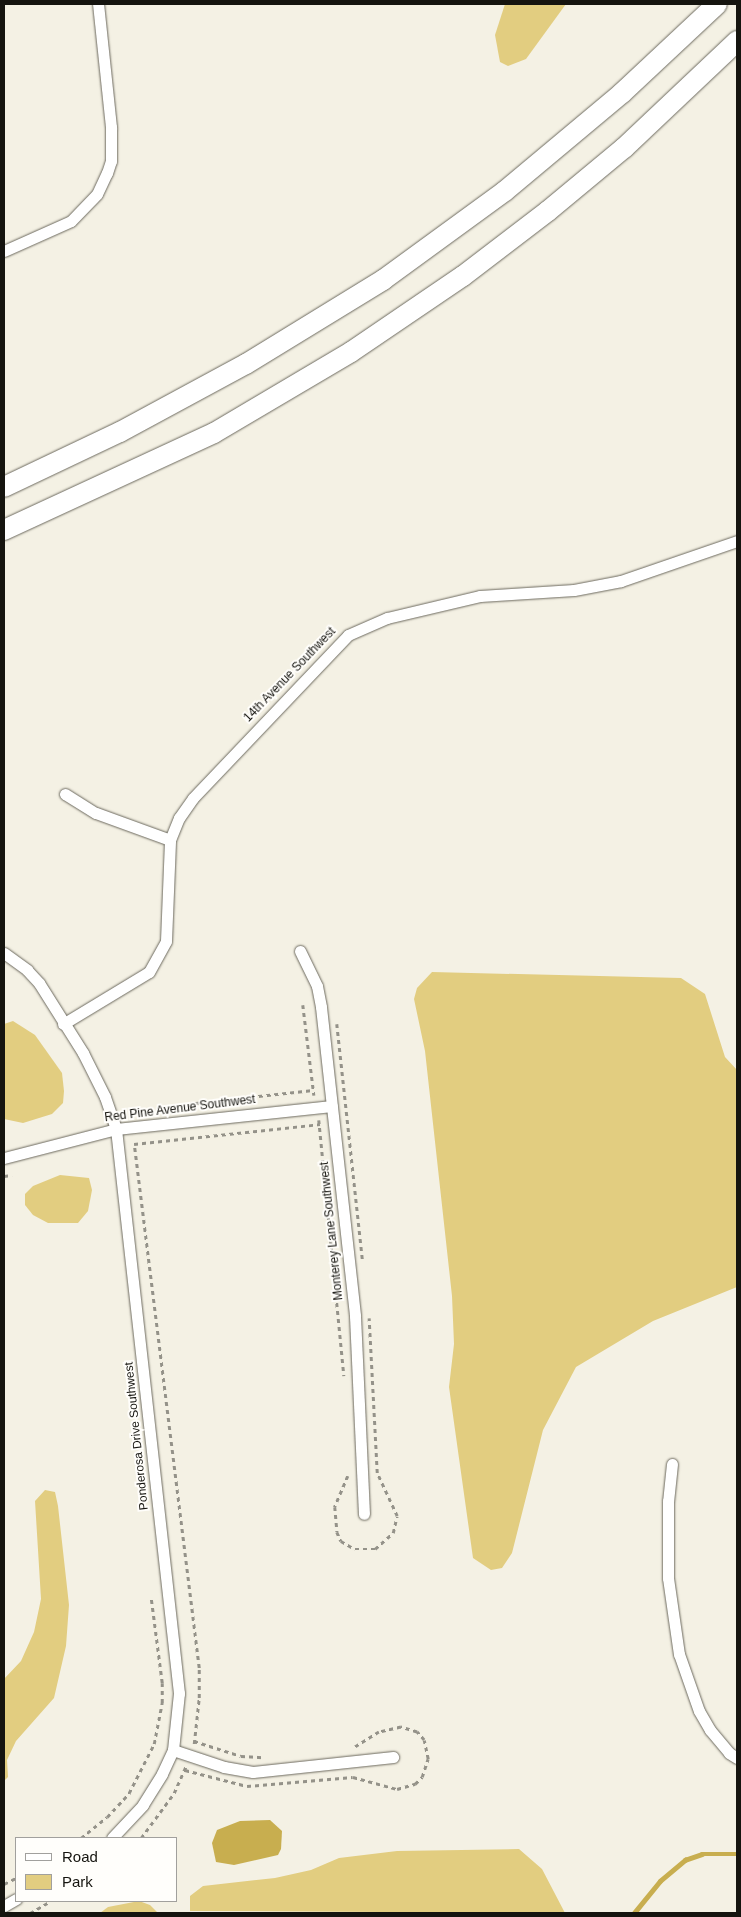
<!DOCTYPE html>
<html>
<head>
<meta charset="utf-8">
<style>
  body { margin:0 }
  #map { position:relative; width:741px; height:1917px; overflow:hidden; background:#f4f1e4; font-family:Arial,sans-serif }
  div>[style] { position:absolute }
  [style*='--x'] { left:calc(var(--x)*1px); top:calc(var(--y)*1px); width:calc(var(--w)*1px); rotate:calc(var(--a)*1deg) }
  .green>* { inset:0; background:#e2cd80 }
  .water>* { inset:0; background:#c8ae4f }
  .stream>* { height:4.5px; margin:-2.25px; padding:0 2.25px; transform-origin:2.25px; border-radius:2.25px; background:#c8ae4f }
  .path>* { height:2.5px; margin-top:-1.25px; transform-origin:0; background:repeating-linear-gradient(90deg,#949289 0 4px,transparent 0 8px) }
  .roads { filter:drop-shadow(0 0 1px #6c695e) drop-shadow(0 0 1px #6c695e) }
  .minor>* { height:11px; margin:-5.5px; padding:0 5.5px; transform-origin:5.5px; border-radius:5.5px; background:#fff }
  .motorway>* { height:20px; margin:-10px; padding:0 10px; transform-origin:10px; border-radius:10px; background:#fff }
  span { translate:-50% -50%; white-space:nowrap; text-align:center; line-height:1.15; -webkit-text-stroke:4px #fffefb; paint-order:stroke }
  .street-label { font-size:12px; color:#15140f }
  .frame { position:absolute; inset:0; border:5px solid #15140f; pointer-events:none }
  .legend { position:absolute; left:15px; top:1837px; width:162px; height:65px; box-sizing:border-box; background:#fffefb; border:1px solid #a1a09d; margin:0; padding:6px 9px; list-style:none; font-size:15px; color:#15140f }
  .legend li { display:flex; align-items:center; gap:10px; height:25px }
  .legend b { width:25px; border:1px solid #a1a09d }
</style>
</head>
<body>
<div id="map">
  <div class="green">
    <i style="clip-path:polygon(505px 4px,566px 4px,526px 59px,508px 66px,500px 62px,495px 35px)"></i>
    <i style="clip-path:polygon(432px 972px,681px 978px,705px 994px,725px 1057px,737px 1070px,737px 1287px,653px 1321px,576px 1367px,543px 1430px,512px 1553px,502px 1568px,491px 1570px,473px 1558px,449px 1387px,454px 1344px,452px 1296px,425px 1051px,414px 999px,417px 988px)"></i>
    <i style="clip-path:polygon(13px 1021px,35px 1035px,62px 1073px,64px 1091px,63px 1103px,52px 1114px,23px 1123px,4px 1119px,4px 1024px)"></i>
    <i style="clip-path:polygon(60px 1175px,89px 1178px,92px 1190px,88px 1211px,78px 1223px,48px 1223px,33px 1215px,25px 1205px,25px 1194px,33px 1186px)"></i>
    <i style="clip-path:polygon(45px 1490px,55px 1492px,58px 1506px,69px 1605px,66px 1646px,54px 1698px,16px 1741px,7px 1760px,8px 1777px,4px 1781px,4px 1679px,21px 1661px,34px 1632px,41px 1599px,35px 1501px)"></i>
    <i style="clip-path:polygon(519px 1849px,542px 1869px,565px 1913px,190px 1911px,190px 1896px,203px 1886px,275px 1878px,311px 1870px,339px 1858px,397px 1851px)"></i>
    <i style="clip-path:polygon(139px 1901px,150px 1905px,158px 1913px,100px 1913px,108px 1907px)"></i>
  </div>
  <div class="water">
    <i style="clip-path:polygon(270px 1820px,282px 1831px,281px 1849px,278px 1855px,234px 1865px,216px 1862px,212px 1843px,217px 1830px,240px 1821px)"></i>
  </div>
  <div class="stream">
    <i style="--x:634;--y:1913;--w:41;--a:-50.9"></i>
    <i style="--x:660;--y:1881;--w:33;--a:-40"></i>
    <i style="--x:685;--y:1860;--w:18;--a:-19"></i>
    <i style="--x:702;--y:1854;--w:35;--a:0"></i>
  </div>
  <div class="path">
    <i style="--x:303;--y:1005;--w:91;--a:83"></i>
    <i style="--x:337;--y:1024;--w:240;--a:83.8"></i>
    <i style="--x:187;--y:1104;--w:127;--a:-6.3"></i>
    <i style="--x:319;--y:1120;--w:257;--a:84.4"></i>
    <i style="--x:4;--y:1176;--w:8;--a:-7"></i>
    <i style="--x:348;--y:1476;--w:34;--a:113"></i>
    <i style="--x:335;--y:1507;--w:25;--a:85"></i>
    <i style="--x:337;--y:1532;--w:10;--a:66"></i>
    <i style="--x:341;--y:1541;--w:16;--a:30"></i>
    <i style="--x:355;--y:1549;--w:20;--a:0"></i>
    <i style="--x:375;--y:1549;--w:24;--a:-42"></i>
    <i style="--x:393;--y:1533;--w:17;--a:-77"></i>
    <i style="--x:397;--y:1516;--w:47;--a:-114.9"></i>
    <i style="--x:377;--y:1473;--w:155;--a:-93"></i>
    <i style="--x:194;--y:1741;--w:49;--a:17.7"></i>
    <i style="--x:241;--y:1756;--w:22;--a:3"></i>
    <i style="--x:194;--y:1744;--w:46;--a:-83.8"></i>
    <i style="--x:199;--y:1698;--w:30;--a:-90"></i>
    <i style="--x:199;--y:1668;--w:528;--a:-97.07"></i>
    <i style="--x:134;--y:1144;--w:187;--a:-6.1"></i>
    <i style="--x:185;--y:1770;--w:64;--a:14.5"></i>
    <i style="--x:247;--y:1786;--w:106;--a:-4.9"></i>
    <i style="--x:353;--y:1777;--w:46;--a:15.3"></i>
    <i style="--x:397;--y:1789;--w:19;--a:-16"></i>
    <i style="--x:415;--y:1784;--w:10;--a:-45"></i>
    <i style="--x:422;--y:1777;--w:19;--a:-72"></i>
    <i style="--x:428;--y:1759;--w:19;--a:-102"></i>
    <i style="--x:424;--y:1740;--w:11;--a:-131"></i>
    <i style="--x:417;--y:1732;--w:17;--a:-163"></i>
    <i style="--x:401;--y:1727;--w:23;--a:167"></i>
    <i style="--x:379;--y:1732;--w:31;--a:148"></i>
    <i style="--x:81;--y:1838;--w:33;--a:-39"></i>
    <i style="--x:107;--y:1817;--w:33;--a:-47"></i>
    <i style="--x:129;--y:1793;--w:55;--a:-63"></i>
    <i style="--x:154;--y:1744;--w:42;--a:-79"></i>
    <i style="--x:162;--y:1703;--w:20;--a:-90"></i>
    <i style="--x:162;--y:1683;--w:86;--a:-97.4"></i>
    <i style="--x:141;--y:1838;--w:56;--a:-53.7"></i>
    <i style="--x:174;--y:1793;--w:30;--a:-66"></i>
    <i style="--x:4;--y:1884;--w:13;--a:-27"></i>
    <i style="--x:30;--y:1913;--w:24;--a:-30"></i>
  </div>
  <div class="roads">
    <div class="minor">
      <i style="--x:4;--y:251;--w:73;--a:-24.1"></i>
      <i style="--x:71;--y:221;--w:37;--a:-46"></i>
      <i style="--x:97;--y:194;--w:23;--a:-65"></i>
      <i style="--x:107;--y:173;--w:13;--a:-72"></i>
      <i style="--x:111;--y:161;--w:34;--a:-90"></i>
      <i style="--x:111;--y:127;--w:124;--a:-96"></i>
      <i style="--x:65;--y:794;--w:36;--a:32"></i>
      <i style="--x:96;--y:813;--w:79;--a:20"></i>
      <i style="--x:300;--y:951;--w:39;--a:64"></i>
      <i style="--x:317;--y:986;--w:21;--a:79"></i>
      <i style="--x:321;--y:1007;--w:311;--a:83.7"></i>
      <i style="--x:355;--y:1316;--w:198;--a:87.4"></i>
      <i style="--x:4;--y:953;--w:29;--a:36"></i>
      <i style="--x:27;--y:970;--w:18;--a:47"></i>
      <i style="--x:39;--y:983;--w:83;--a:57.8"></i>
      <i style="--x:83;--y:1053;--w:49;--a:63.4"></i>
      <i style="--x:105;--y:1097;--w:34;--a:71"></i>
      <i style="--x:116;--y:1129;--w:568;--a:83.63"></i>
      <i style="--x:179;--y:1693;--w:57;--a:96"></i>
      <i style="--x:173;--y:1750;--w:26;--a:115"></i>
      <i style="--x:162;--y:1774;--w:36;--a:122"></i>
      <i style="--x:143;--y:1805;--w:45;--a:133.2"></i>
      <i style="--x:63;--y:1024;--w:100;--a:-31.2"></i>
      <i style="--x:149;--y:972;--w:35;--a:-61"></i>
      <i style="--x:166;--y:941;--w:101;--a:-87.7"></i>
      <i style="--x:170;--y:840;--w:24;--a:-68"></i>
      <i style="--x:179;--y:818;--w:24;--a:-55"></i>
      <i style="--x:193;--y:798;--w:225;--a:-46.4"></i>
      <i style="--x:348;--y:635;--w:43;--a:-23.6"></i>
      <i style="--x:387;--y:618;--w:96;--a:-13.3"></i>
      <i style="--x:480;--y:596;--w:94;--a:-3.7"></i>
      <i style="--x:574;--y:590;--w:48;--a:-10.8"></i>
      <i style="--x:621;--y:581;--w:123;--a:-19"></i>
      <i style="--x:4;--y:1158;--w:116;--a:-14.5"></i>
      <i style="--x:116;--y:1129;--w:217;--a:-6.1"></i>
      <i style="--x:672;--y:1464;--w:37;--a:96"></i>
      <i style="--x:668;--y:1501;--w:77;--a:90"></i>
      <i style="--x:668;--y:1578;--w:77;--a:81.8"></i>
      <i style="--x:679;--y:1654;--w:60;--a:70.7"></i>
      <i style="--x:699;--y:1711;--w:22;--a:60"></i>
      <i style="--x:710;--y:1730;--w:30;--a:50"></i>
      <i style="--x:729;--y:1753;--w:9;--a:32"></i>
      <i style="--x:173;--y:1750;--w:54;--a:18.4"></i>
      <i style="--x:224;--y:1767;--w:29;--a:10"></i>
      <i style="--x:253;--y:1772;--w:141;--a:-6.1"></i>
      <i style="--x:4;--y:1906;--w:14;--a:-30"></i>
    </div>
    <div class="motorway">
      <i style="--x:4;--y:487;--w:128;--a:-25.4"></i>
      <i style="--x:120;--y:432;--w:143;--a:-28.4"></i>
      <i style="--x:246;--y:364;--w:161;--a:-31.5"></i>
      <i style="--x:383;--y:280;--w:151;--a:-36.1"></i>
      <i style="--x:505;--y:191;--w:153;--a:-39.9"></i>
      <i style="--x:622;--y:93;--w:130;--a:-43.1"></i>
      <i style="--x:4;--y:530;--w:231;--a:-24.8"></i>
      <i style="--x:214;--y:433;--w:159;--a:-30.6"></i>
      <i style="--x:351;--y:352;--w:135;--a:-34.2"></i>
      <i style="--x:463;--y:276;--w:107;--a:-37.4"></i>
      <i style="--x:548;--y:211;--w:99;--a:-39.7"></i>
      <i style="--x:624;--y:148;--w:156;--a:-43.4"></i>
    </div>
  </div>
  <div class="street-label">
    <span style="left:290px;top:675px;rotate:-46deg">14th Avenue Southwest</span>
    <span style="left:180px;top:1109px;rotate:-7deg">Red Pine Avenue Southwest</span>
    <span style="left:332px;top:1231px;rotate:-96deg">Monterey Lane Southwest</span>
    <span style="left:137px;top:1436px;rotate:-96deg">Ponderosa Drive Southwest</span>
  </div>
  <div class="frame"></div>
  <ul class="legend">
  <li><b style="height:6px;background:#fff"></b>Road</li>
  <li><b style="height:14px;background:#e2cd80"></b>Park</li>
  </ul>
</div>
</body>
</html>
